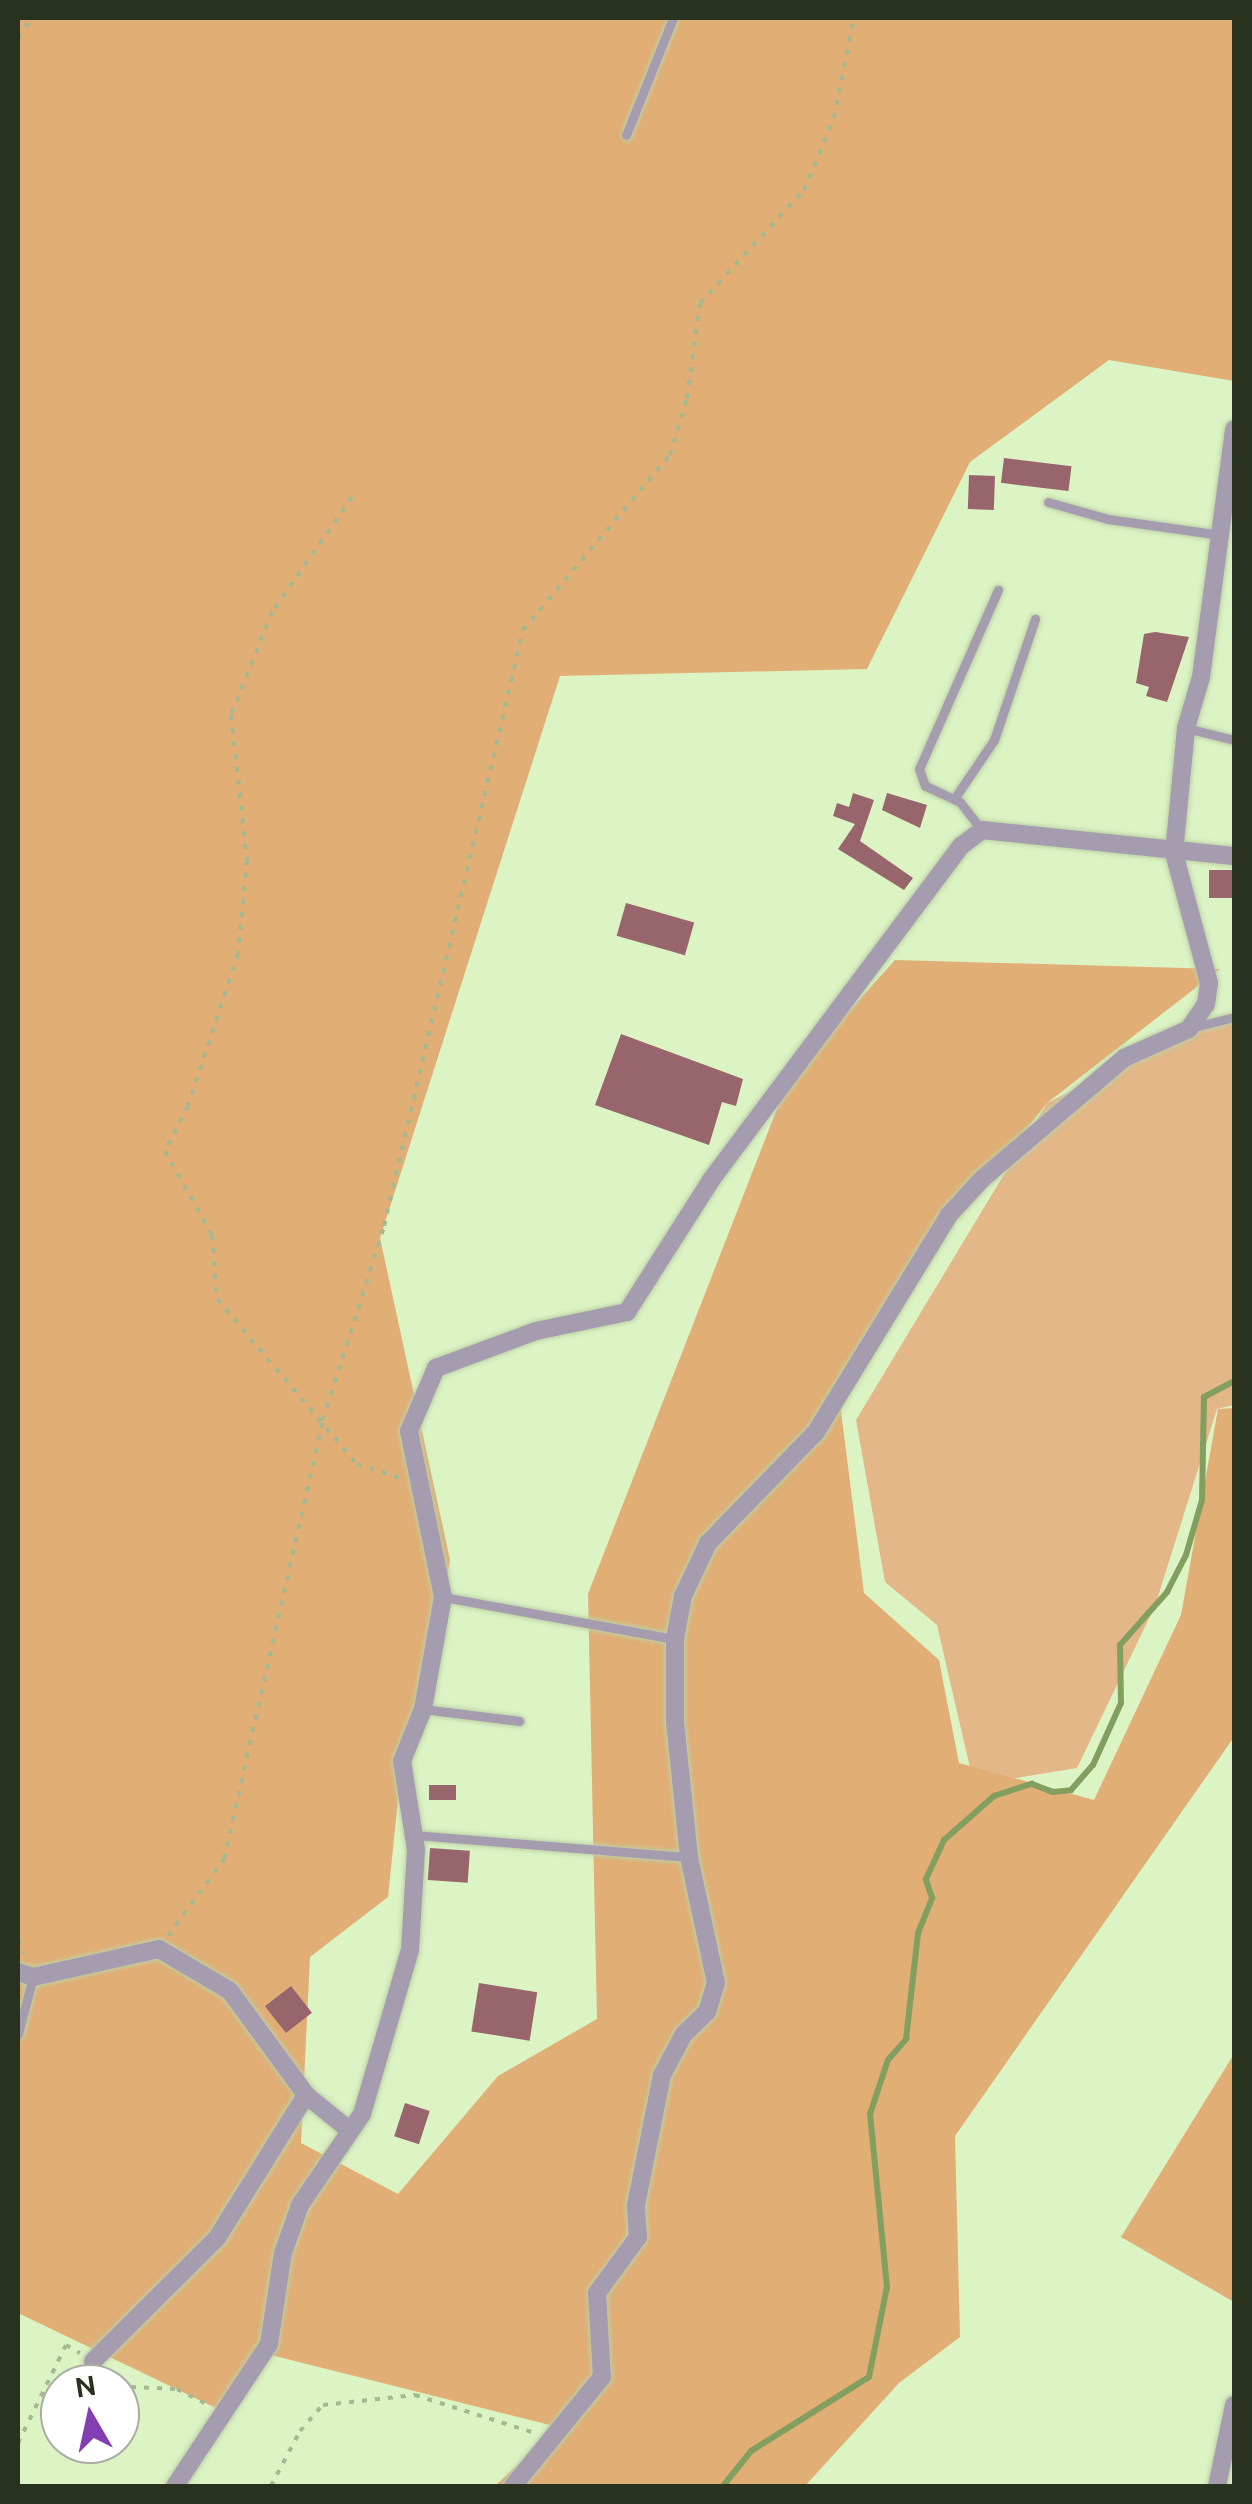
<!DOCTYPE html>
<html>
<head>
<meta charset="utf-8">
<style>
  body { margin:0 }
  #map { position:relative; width:1252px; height:2504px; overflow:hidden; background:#dcf3c4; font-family:Ubuntu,sans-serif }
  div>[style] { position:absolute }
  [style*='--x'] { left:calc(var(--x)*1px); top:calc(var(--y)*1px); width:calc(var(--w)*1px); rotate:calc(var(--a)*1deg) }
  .green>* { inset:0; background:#e3b787 }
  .forest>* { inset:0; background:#e1ae75 }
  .stream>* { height:6px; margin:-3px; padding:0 3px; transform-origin:3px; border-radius:3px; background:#829f60 }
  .building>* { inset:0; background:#98656d; transform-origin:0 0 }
  .path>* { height:4px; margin-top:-2px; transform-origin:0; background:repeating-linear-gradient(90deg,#a5b891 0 5px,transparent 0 13px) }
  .roads { filter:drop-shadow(0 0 2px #bcd0a6) drop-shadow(0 0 2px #bcd0a6) }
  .service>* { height:9px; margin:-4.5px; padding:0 4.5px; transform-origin:4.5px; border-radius:4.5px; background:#a69caf }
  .minor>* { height:18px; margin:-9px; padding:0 9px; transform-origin:9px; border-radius:9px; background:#a69caf }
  span { translate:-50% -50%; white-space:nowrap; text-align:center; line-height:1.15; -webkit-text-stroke:10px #fff; paint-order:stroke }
  .frame { position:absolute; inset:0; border:20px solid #29311f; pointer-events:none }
  .north { position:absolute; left:40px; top:2364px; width:100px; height:100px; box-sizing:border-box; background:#fff; border:2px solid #a9ada5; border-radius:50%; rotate:351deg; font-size:28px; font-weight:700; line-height:40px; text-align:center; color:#29311f }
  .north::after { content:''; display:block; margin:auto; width:35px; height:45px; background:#833fb2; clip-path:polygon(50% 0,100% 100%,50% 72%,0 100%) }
</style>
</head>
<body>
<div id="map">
  <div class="green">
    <i style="clip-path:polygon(1234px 1020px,1234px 1405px,1217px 1409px,1155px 1606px,1077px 1768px,974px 1785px,937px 1625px,885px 1582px,856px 1420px,1047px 1103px,1201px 1026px)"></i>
  </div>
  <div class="forest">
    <i style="clip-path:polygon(18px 18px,1234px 18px,1234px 381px,1109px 360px,970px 462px,867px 669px,560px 676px,380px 1238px,450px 1560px,423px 1709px,402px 1761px,388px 1897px,310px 1957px,301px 2143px,398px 2194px,498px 2076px,597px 2019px,588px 1594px,789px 1078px,895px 960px,1220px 969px,1047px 1103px,908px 1280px,839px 1395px,864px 1593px,939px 1660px,959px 1763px,1094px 1800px,1181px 1615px,1218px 1409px,1234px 1408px,1234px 1737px,955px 2136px,960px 2337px,899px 2383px,805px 2486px,495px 2486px,558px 2427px,255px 2351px,218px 2409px,18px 2313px)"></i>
    <i style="clip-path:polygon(1234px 2054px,1234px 2302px,1121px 2237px)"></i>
  </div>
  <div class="stream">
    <i style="--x:723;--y:2486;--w:45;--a:-51.3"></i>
    <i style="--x:751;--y:2451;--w:139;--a:-32.1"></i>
    <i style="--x:869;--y:2377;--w:92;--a:-78.7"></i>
    <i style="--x:887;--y:2287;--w:174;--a:-95.6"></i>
    <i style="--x:870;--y:2114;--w:57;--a:-71.6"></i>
    <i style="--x:888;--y:2060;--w:28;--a:-49"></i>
    <i style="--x:906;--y:2039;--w:107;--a:-83.5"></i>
    <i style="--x:918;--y:1933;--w:38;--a:-68"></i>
    <i style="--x:932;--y:1898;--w:20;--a:-108"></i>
    <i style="--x:926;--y:1879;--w:43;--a:-65.2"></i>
    <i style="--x:944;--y:1840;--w:67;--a:-41.3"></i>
    <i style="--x:994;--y:1796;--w:40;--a:-18"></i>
    <i style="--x:1032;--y:1784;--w:22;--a:21"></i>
    <i style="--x:1053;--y:1792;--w:18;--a:-6"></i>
    <i style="--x:1071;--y:1790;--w:33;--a:-49"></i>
    <i style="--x:1093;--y:1765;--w:68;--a:-65.7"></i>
    <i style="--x:1121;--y:1703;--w:58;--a:-91"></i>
    <i style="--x:1120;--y:1645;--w:71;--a:-48.4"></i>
    <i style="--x:1167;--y:1592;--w:42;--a:-62.8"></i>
    <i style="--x:1186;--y:1555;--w:57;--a:-73.8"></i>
    <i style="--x:1202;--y:1500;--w:103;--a:-88.9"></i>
    <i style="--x:1204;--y:1397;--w:34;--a:-28"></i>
  </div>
  <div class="building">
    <i style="left:1004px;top:458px;width:68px;height:25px;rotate:7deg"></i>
    <i style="left:969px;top:475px;width:26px;height:34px;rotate:2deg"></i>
    <i style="clip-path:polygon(1155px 632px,1189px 637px,1167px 702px,1146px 696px,1149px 687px,1136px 683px,1144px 634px)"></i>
    <i style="clip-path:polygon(853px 793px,874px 800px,860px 841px,913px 878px,904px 890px,838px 849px,855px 824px,833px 816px,837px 803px,849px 807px)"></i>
    <i style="clip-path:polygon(887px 793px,927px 805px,920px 828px,882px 810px)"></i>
    <i style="left:1209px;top:870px;width:25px;height:28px"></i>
    <i style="left:626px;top:903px;width:71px;height:34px;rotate:16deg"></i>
    <i style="clip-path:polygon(621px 1034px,743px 1079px,736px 1106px,722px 1102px,709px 1145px,595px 1105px)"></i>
    <i style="left:429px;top:1785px;width:27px;height:15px"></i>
    <i style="left:430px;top:1848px;width:40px;height:32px;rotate:4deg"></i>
    <i style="left:479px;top:1983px;width:59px;height:49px;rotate:9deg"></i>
    <i style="left:291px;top:1986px;width:34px;height:33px;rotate:52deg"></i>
    <i style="left:405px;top:2103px;width:26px;height:35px;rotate:18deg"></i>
  </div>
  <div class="path">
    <i style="--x:18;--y:38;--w:24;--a:-57"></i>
    <i style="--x:352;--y:497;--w:140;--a:124.8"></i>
    <i style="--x:272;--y:612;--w:111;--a:111.7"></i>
    <i style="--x:231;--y:715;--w:146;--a:83.7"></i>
    <i style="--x:247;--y:860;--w:94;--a:95.5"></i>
    <i style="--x:238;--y:954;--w:160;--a:108.2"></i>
    <i style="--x:188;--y:1106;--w:51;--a:117.1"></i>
    <i style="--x:165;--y:1151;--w:96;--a:60.8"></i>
    <i style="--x:212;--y:1235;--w:64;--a:85.5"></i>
    <i style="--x:217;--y:1299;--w:216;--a:49.7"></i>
    <i style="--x:357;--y:1464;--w:45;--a:18"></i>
    <i style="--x:168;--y:1936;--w:95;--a:-54"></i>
    <i style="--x:224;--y:1859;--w:450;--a:-77.3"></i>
    <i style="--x:323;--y:1420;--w:203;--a:-72.5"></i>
    <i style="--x:384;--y:1226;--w:612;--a:-76.87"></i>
    <i style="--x:523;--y:630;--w:229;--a:-50"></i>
    <i style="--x:670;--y:455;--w:59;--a:-73.4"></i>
    <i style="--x:687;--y:398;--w:96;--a:-82.2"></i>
    <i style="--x:700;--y:303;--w:154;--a:-47.4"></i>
    <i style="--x:804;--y:190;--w:78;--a:-67.4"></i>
    <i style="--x:834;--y:118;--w:102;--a:-78.7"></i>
    <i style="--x:18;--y:1940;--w:15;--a:67"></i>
    <i style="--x:109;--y:2372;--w:27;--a:34"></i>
    <i style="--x:131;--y:2387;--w:46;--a:2.5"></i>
    <i style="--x:177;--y:2389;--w:33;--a:27"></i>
    <i style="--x:18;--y:2443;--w:109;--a:-63.9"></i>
    <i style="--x:66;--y:2345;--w:16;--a:30"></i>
    <i style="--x:271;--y:2486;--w:62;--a:-62.2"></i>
    <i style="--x:300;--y:2431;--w:35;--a:-49"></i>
    <i style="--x:323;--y:2405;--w:93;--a:-6.2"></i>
    <i style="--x:415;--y:2395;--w:126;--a:17.6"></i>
  </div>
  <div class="roads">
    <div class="service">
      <i style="--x:626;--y:135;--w:126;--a:-68.1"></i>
      <i style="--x:1048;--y:502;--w:62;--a:15.8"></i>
      <i style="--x:1108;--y:519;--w:114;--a:8.1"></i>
      <i style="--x:1186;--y:728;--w:49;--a:14"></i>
      <i style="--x:954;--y:799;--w:71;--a:-55.9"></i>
      <i style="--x:994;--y:740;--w:128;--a:-71.3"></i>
      <i style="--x:981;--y:829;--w:34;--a:-128"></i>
      <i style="--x:960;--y:802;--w:38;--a:-155"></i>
      <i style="--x:925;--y:786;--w:18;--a:-109"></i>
      <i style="--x:919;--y:769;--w:196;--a:-66.2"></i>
      <i style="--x:1194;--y:1027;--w:41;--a:-14"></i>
      <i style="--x:443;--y:1597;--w:236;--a:10.3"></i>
      <i style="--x:423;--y:1709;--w:97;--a:7.1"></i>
      <i style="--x:414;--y:1835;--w:276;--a:4.6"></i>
      <i style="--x:18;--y:2034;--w:59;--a:-75.3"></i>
    </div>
    <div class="minor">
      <i style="--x:18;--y:1972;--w:16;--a:18"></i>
      <i style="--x:33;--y:1977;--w:129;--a:-12.5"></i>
      <i style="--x:159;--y:1949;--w:82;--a:30.6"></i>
      <i style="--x:230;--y:1991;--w:129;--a:53.8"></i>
      <i style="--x:306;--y:2095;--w:168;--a:121.9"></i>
      <i style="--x:217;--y:2238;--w:175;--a:135.2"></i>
      <i style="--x:306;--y:2095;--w:54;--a:39"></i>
      <i style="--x:175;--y:2486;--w:170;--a:-56.5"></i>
      <i style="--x:269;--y:2344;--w:92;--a:-81.3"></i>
      <i style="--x:283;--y:2253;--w:51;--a:-70.5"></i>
      <i style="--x:300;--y:2205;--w:110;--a:-55.7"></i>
      <i style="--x:362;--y:2114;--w:171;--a:-73.7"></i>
      <i style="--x:410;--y:1950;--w:100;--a:-86.6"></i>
      <i style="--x:416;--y:1850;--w:90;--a:-98.9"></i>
      <i style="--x:402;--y:1761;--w:56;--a:-68"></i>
      <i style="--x:423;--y:1709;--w:114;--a:-79.9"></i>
      <i style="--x:443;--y:1597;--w:169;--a:-101.6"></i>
      <i style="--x:409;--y:1431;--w:69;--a:-66.8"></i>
      <i style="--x:436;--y:1368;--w:107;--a:-20.3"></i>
      <i style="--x:536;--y:1331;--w:93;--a:-11.8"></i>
      <i style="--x:627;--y:1312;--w:156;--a:-57.5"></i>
      <i style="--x:711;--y:1180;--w:417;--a:-53.2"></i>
      <i style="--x:961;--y:846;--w:26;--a:-37"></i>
      <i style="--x:982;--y:830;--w:253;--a:5.9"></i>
      <i style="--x:513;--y:2486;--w:141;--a:-50.8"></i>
      <i style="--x:602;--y:2377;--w:84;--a:-93.4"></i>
      <i style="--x:597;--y:2293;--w:69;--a:-53.8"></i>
      <i style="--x:638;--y:2237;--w:32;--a:-94"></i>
      <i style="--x:636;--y:2205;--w:133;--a:-78.7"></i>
      <i style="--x:662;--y:2075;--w:47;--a:-61.8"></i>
      <i style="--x:684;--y:2034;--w:32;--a:-44"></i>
      <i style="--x:707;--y:2012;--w:30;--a:-73"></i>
      <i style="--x:716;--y:1983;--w:129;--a:-102.1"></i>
      <i style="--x:689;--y:1857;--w:136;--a:-95.9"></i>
      <i style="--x:675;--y:1722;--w:83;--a:-90"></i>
      <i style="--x:675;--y:1639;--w:44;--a:-79.5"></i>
      <i style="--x:683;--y:1596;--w:59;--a:-64.7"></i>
      <i style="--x:708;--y:1543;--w:155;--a:-45.8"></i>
      <i style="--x:816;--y:1432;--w:255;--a:-58.5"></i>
      <i style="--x:949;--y:1215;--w:49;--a:-47.5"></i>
      <i style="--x:982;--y:1179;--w:187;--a:-40.4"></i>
      <i style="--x:1124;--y:1058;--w:71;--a:-24"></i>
      <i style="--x:1189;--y:1029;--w:30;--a:-56"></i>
      <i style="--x:1206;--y:1004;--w:21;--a:-82"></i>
      <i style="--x:1209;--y:983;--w:135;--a:-105.1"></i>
      <i style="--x:1174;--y:853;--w:126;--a:-84.5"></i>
      <i style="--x:1186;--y:728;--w:53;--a:-73.6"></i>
      <i style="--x:1201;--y:677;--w:250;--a:-82.4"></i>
      <i style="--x:1217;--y:2486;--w:83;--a:-78.1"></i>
    </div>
  </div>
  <div class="frame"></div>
  <div class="north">N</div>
</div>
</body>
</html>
